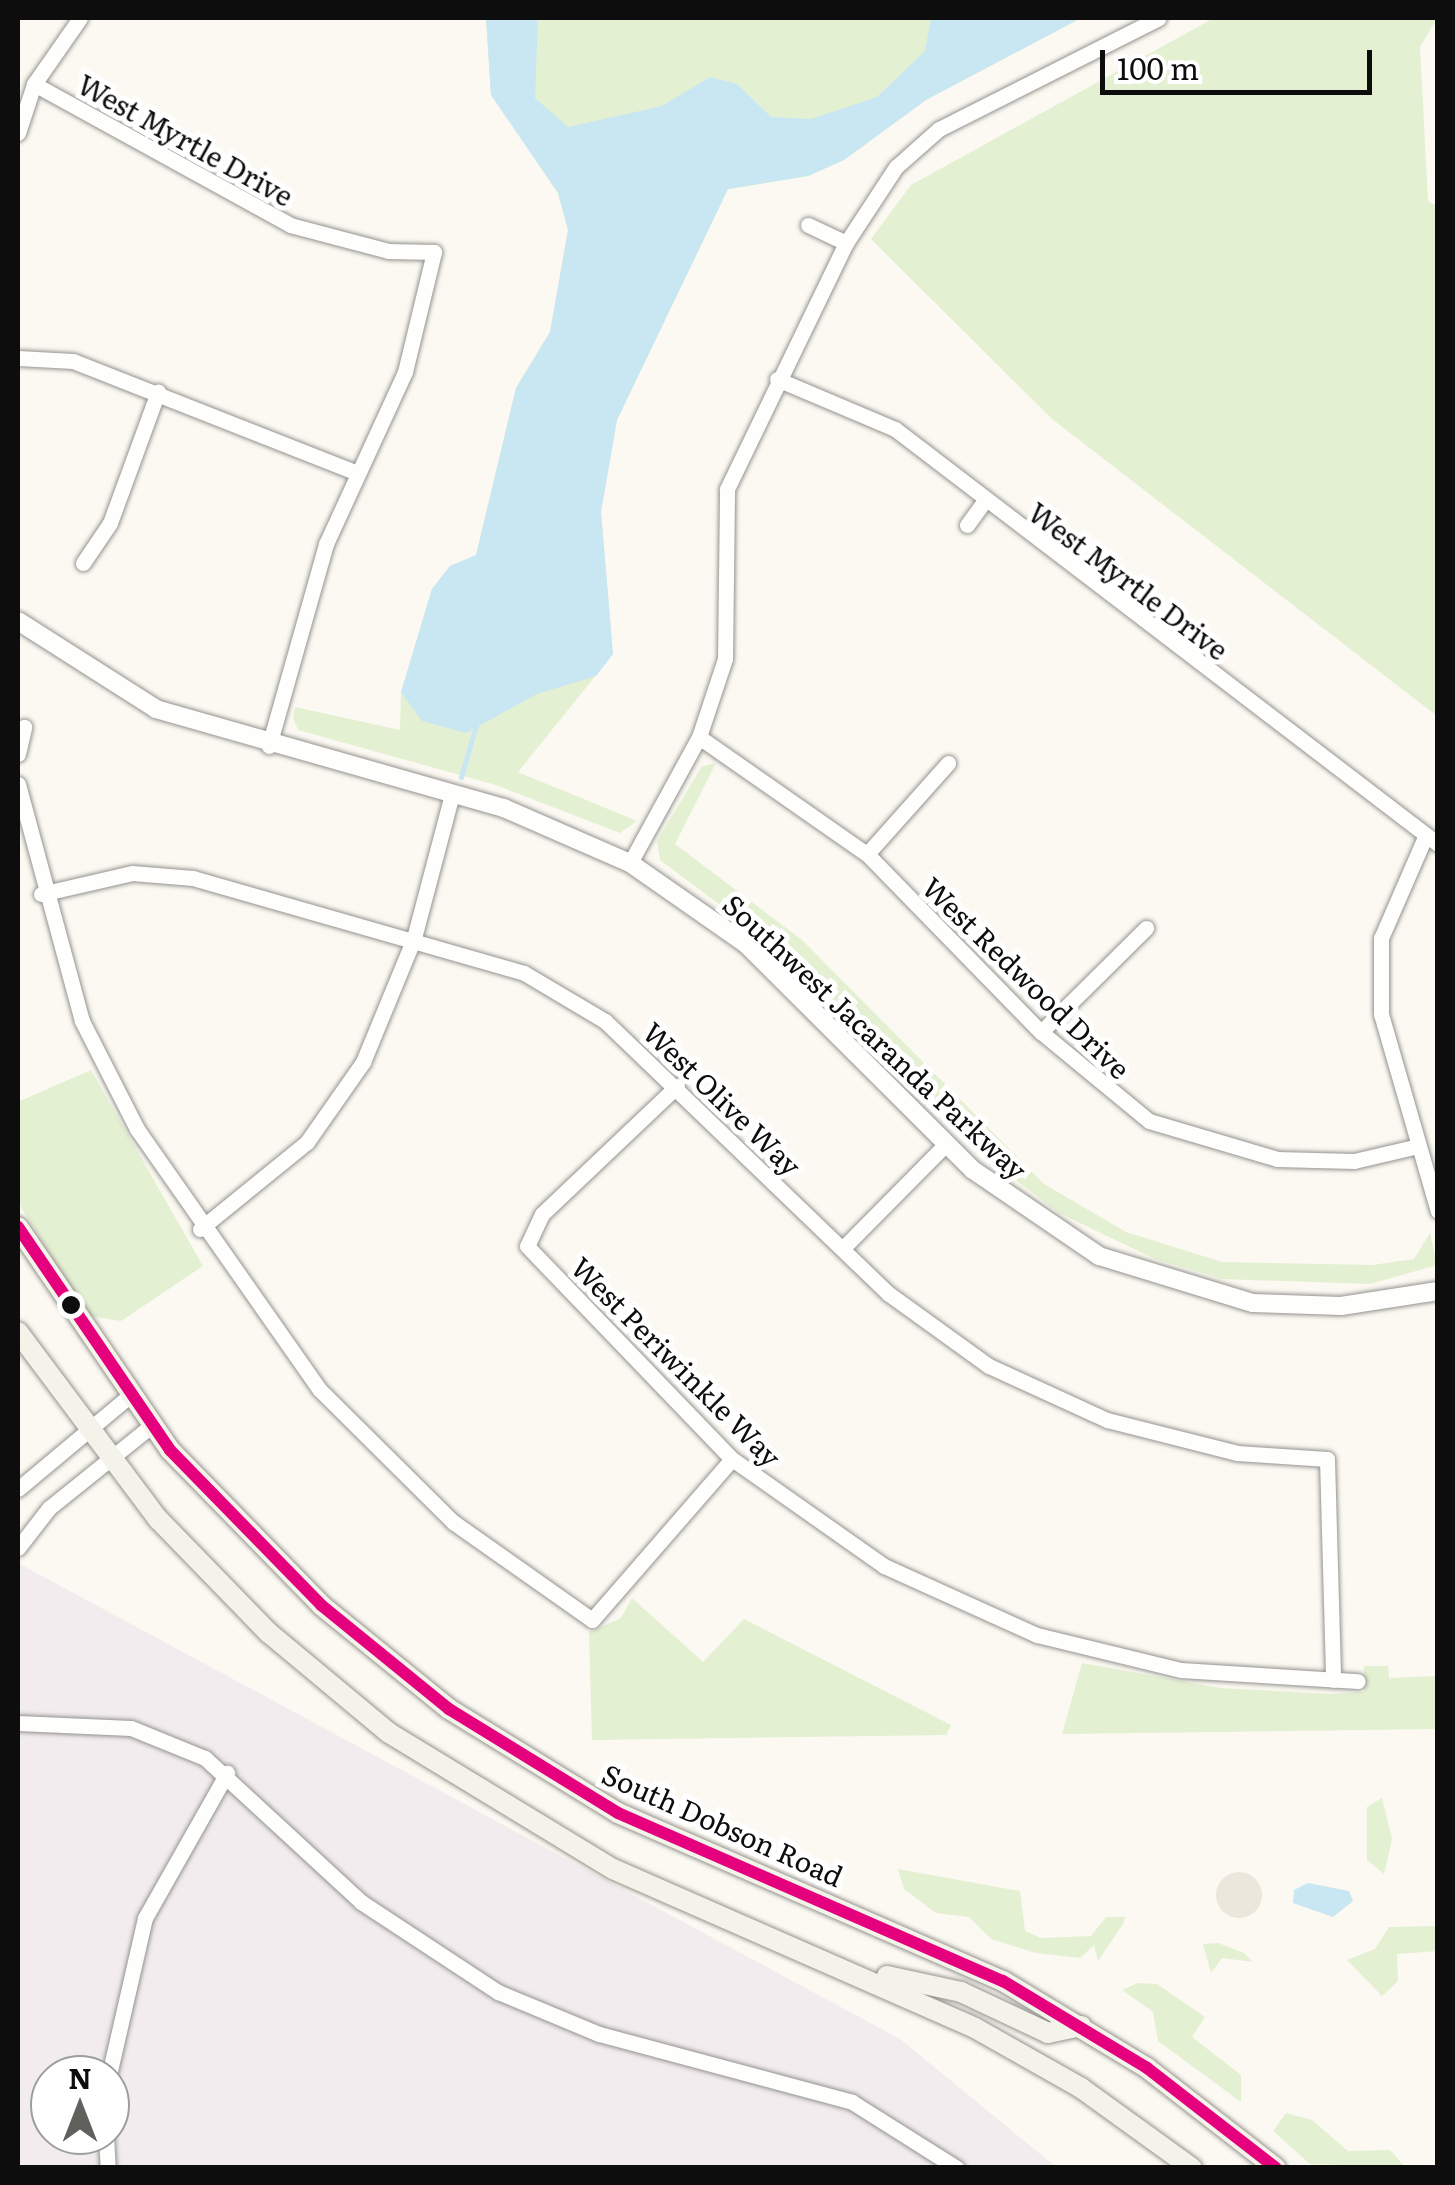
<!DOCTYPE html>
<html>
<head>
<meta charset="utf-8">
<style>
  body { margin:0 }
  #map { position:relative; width:1455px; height:2185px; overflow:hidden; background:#fbf9f1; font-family:Literata,serif }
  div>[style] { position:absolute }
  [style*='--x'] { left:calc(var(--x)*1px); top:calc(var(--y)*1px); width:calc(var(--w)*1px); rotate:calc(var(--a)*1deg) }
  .industrial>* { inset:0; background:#f2ecee }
  .green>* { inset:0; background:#e4f0d2 }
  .plaza>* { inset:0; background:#ebe7dd }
  .round { border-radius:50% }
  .water>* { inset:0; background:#c9e6f3 }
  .stream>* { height:5px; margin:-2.5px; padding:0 2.5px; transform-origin:2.5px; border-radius:2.5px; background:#c9e6f3 }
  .roads { filter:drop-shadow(0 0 2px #949390) drop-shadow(0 0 2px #949390) }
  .minor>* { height:15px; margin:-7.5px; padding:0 7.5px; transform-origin:7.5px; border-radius:7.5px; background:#fefefd }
  .tertiary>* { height:18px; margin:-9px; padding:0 9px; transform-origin:9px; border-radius:9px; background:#fefefd }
  .secondary>* { height:20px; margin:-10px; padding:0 10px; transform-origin:10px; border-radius:10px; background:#f4f3e9 }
  .bus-1>* { height:12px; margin:-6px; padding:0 6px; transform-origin:6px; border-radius:6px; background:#e5007d }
  .dots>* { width:28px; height:28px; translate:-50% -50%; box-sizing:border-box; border:5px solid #fff; border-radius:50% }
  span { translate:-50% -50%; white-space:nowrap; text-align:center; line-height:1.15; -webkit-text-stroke:10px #fff; paint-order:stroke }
  .street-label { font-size:28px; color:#0d0d0d }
  .frame { position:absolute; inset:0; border:20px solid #0d0d0d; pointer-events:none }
  .north { position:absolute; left:30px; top:2055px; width:100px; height:100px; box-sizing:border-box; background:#fff; border:2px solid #9e9e9e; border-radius:50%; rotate:0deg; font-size:28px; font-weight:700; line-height:40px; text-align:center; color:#0d0d0d }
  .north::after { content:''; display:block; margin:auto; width:35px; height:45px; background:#60605d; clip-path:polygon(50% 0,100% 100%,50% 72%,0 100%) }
  .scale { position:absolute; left:1100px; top:50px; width:272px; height:45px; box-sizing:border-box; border:5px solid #0d0d0d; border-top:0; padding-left:12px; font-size:30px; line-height:35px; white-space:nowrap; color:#0d0d0d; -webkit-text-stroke:8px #fff; paint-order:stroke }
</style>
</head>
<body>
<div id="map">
  <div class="industrial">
    <i style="clip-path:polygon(evenodd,18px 1563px,900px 2039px,1056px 2167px,18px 2167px,18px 1563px,50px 2075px,110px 2075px,110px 2135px,50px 2135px,50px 2075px)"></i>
  </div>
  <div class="green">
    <i style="clip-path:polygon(486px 18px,1081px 18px,926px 100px,844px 160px,808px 176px,728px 189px,617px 420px,601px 512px,613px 654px,518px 772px,637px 821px,620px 833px,496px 785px,298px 730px,293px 718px,295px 707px,400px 730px,401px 692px,432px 589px,450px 566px,476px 556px,516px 388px,550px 332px,568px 230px,558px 193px,491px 95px)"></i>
    <i style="clip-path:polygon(1214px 18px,1437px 18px,1420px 47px,1428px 201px,1438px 207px,1437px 716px,1052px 419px,871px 239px,911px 185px)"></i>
    <i style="clip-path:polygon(716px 763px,675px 844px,802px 940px,1044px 1184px,1126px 1232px,1222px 1262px,1372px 1265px,1414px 1259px,1430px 1233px,1437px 1265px,1370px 1284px,1223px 1279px,1155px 1259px,1059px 1213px,975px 1149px,772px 944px,660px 860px,657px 841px,702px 766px)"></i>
    <i style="clip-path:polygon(91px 1070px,203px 1266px,121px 1321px,88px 1316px,18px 1202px,18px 1102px)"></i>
    <i style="clip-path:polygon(632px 1598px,703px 1662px,744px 1619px,951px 1725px,946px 1735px,592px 1740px,589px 1632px,621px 1618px)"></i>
    <i style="clip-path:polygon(1082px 1663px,1220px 1688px,1331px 1694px,1364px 1692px,1364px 1666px,1388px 1666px,1389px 1678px,1437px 1676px,1437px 1729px,1062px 1734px)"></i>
    <i style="clip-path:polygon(1382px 1798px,1392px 1839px,1384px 1874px,1367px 1860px,1367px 1807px)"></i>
    <i style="clip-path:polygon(898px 1869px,1020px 1891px,1025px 1931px,1041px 1938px,1091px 1936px,1106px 1917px,1125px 1917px,1123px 1924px,1098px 1961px,1094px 1945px,1080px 1958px,1036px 1953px,991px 1939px,969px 1917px,936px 1913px,904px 1889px)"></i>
    <i style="clip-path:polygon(1437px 1926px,1437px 1951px,1397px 1954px,1398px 1981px,1382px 1996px,1347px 1960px,1375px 1949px,1389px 1927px)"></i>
    <i style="clip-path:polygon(1218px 1943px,1244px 1953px,1253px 1962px,1222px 1958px,1211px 1973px,1203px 1944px)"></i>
    <i style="clip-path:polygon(1138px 1983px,1157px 1984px,1205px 2017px,1192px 2037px,1241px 2075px,1241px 2102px,1158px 2041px,1153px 2012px,1122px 1990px)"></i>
    <i style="clip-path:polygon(1286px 2113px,1312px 2120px,1348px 2151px,1390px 2150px,1405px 2167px,1310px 2164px,1273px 2131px)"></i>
  </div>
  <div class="plaza">
    <i class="round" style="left:1216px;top:1872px;width:46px;height:46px"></i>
  </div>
  <div class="water">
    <i style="clip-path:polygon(486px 18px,538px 18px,535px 98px,568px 127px,662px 106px,710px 77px,737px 84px,771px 117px,811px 119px,877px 97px,925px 51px,931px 18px,1081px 18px,926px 100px,844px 160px,808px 176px,728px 189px,617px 420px,601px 512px,613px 654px,596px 676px,537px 694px,466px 733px,422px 721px,401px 692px,432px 589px,450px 566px,476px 555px,516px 388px,550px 332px,568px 230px,558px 193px,491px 95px)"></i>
    <i style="clip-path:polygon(1308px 1883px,1349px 1891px,1353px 1901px,1333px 1917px,1293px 1903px,1294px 1890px)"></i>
  </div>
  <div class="stream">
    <i style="--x:461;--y:777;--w:57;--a:-73.8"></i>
  </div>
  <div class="roads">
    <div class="minor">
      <i style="--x:34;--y:84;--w:292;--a:28.8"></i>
      <i style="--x:290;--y:225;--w:102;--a:14.7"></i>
      <i style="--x:389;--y:251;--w:45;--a:1.3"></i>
      <i style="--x:434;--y:252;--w:123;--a:103.6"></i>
      <i style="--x:405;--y:372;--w:189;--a:114.7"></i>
      <i style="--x:326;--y:544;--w:210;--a:105.8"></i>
      <i style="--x:18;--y:133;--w:52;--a:-71.9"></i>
      <i style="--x:34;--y:84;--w:80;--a:-55.1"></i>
      <i style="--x:808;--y:225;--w:42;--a:25.3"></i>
      <i style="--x:18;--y:358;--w:55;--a:3.1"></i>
      <i style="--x:73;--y:361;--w:303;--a:21.5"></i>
      <i style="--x:777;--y:379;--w:128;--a:23"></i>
      <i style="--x:895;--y:429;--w:683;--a:37.39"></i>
      <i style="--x:967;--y:525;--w:29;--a:-54"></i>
      <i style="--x:83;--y:563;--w:48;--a:-56"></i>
      <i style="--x:110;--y:523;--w:140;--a:-69.9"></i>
      <i style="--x:699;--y:737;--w:205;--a:34.9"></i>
      <i style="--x:867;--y:854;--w:249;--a:45.7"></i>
      <i style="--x:1041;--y:1032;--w:140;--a:39.5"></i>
      <i style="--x:1149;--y:1121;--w:134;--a:16.5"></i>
      <i style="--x:1277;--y:1159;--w:77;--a:1.5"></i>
      <i style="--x:1354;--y:1161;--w:66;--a:-13.2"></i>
      <i style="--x:18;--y:754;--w:28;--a:-77"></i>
      <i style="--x:18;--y:784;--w:245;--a:74.9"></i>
      <i style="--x:82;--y:1021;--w:121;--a:63"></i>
      <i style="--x:137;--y:1129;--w:319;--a:55"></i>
      <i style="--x:320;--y:1390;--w:187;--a:44.8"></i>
      <i style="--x:453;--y:1522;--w:170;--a:35.2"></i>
      <i style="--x:592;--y:1620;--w:213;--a:-49"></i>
      <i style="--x:1425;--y:837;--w:110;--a:113.5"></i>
      <i style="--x:1381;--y:938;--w:76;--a:90"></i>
      <i style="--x:1381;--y:1014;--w:205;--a:73.9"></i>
      <i style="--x:867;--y:854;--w:122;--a:-48.3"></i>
      <i style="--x:630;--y:863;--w:144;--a:-61.3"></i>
      <i style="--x:699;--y:737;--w:82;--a:-71.6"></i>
      <i style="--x:725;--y:659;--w:170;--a:-89.3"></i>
      <i style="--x:727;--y:489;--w:273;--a:-64.2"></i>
      <i style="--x:846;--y:243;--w:91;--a:-56.7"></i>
      <i style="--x:896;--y:167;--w:57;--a:-41.5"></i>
      <i style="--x:939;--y:129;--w:246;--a:-26.8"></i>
      <i style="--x:41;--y:894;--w:93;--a:-13"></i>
      <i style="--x:132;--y:873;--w:61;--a:4.7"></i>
      <i style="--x:193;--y:878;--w:344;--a:16"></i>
      <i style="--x:524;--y:973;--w:94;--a:30.7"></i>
      <i style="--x:605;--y:1021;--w:394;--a:43.9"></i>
      <i style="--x:889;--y:1294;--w:123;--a:35.8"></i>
      <i style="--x:989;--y:1366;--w:130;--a:24.6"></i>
      <i style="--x:1107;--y:1420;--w:134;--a:14.2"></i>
      <i style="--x:1237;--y:1453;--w:90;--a:3.8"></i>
      <i style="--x:1327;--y:1459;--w:221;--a:88.4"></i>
      <i style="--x:1041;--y:1032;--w:148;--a:-44.7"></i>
      <i style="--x:677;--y:1086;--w:186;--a:136.5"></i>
      <i style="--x:542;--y:1214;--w:35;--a:115"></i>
      <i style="--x:527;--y:1246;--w:296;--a:46.1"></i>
      <i style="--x:732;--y:1459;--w:186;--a:35.1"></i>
      <i style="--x:884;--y:1566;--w:168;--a:24.3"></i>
      <i style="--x:1037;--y:1635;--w:148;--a:13.7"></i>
      <i style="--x:1181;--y:1670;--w:177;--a:3.6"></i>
      <i style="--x:200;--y:1229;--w:138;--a:-39.1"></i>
      <i style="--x:307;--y:1142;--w:98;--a:-55"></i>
      <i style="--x:363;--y:1062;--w:134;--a:-67.6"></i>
      <i style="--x:414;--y:938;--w:149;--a:-75.2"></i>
      <i style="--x:843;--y:1248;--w:146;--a:-45.3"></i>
      <i style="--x:18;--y:1489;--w:143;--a:-39.9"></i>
      <i style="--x:18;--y:1548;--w:51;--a:-52.2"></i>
      <i style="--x:49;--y:1508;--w:131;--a:-38.8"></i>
      <i style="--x:18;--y:1723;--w:113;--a:2.5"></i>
      <i style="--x:131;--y:1728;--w:80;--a:22.1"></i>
      <i style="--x:205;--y:1758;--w:212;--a:42.7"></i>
      <i style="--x:361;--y:1902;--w:164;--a:33.3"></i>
      <i style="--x:498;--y:1992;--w:109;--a:22.6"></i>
      <i style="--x:599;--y:2034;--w:262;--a:15"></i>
      <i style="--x:852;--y:2102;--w:124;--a:32.2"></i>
      <i style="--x:109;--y:2075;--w:161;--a:-77.1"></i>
      <i style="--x:145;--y:1918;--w:167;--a:-60.5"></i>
      <i style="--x:106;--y:2135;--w:33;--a:87"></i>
    </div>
    <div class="tertiary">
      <i style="--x:18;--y:621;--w:164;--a:32.5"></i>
      <i style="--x:156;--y:709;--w:362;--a:15.9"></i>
      <i style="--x:504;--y:808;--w:137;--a:23.6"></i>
      <i style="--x:630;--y:863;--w:141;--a:34.9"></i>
      <i style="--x:746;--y:944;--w:320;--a:44.9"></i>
      <i style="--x:973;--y:1170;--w:153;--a:34.3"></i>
      <i style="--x:1099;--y:1256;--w:161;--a:17"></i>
      <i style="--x:1253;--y:1303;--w:88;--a:2"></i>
      <i style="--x:1341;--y:1306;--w:98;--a:-8.8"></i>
    </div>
    <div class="secondary">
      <i style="--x:18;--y:1227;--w:270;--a:55.7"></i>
      <i style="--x:170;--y:1450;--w:216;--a:45.7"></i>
      <i style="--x:321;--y:1605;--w:165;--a:39.1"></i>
      <i style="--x:449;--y:1709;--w:198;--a:31.6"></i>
      <i style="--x:618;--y:1813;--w:420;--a:23.6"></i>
      <i style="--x:1003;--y:1981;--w:168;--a:31.1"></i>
      <i style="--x:1147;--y:2068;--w:163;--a:37.8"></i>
      <i style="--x:18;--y:1332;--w:234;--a:53.2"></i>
      <i style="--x:158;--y:1519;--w:159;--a:45.8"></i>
      <i style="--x:269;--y:1633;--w:156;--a:39.8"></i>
      <i style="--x:389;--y:1733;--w:262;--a:31.3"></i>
      <i style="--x:613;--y:1869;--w:395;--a:23.7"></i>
      <i style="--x:975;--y:2028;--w:122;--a:29.5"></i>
      <i style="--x:1081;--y:2088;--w:137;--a:35.8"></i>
      <i style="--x:887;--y:1976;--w:76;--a:12.2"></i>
      <i style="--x:961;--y:1992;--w:96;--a:25.2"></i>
      <i style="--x:1048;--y:2033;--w:34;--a:-12"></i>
    </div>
  </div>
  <div class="bus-1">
    <i style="--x:18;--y:1227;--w:270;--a:55.7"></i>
    <i style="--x:170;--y:1450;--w:216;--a:45.7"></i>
    <i style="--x:321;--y:1605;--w:165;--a:39.1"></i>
    <i style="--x:449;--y:1709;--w:198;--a:31.6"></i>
    <i style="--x:618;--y:1813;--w:420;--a:23.6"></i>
    <i style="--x:1003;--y:1981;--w:168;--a:31.1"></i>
    <i style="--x:1147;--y:2068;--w:163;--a:37.8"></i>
  </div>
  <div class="dots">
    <i style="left:71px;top:1305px;background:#0d0d0d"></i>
  </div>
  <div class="street-label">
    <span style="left:186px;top:139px;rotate:29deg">West Myrtle Drive</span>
    <span style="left:1129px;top:580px;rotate:37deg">West Myrtle Drive</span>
    <span style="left:1027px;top:977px;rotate:44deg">West Redwood Drive</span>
    <span style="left:876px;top:1036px;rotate:43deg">Southwest Jacaranda Parkway</span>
    <span style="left:723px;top:1098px;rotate:44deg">West Olive Way</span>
    <span style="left:677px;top:1361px;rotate:45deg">West Periwinkle Way</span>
    <span style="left:723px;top:1824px;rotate:24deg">South Dobson Road</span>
  </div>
  <div class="frame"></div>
  <div class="north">N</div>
  <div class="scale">100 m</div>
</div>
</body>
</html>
